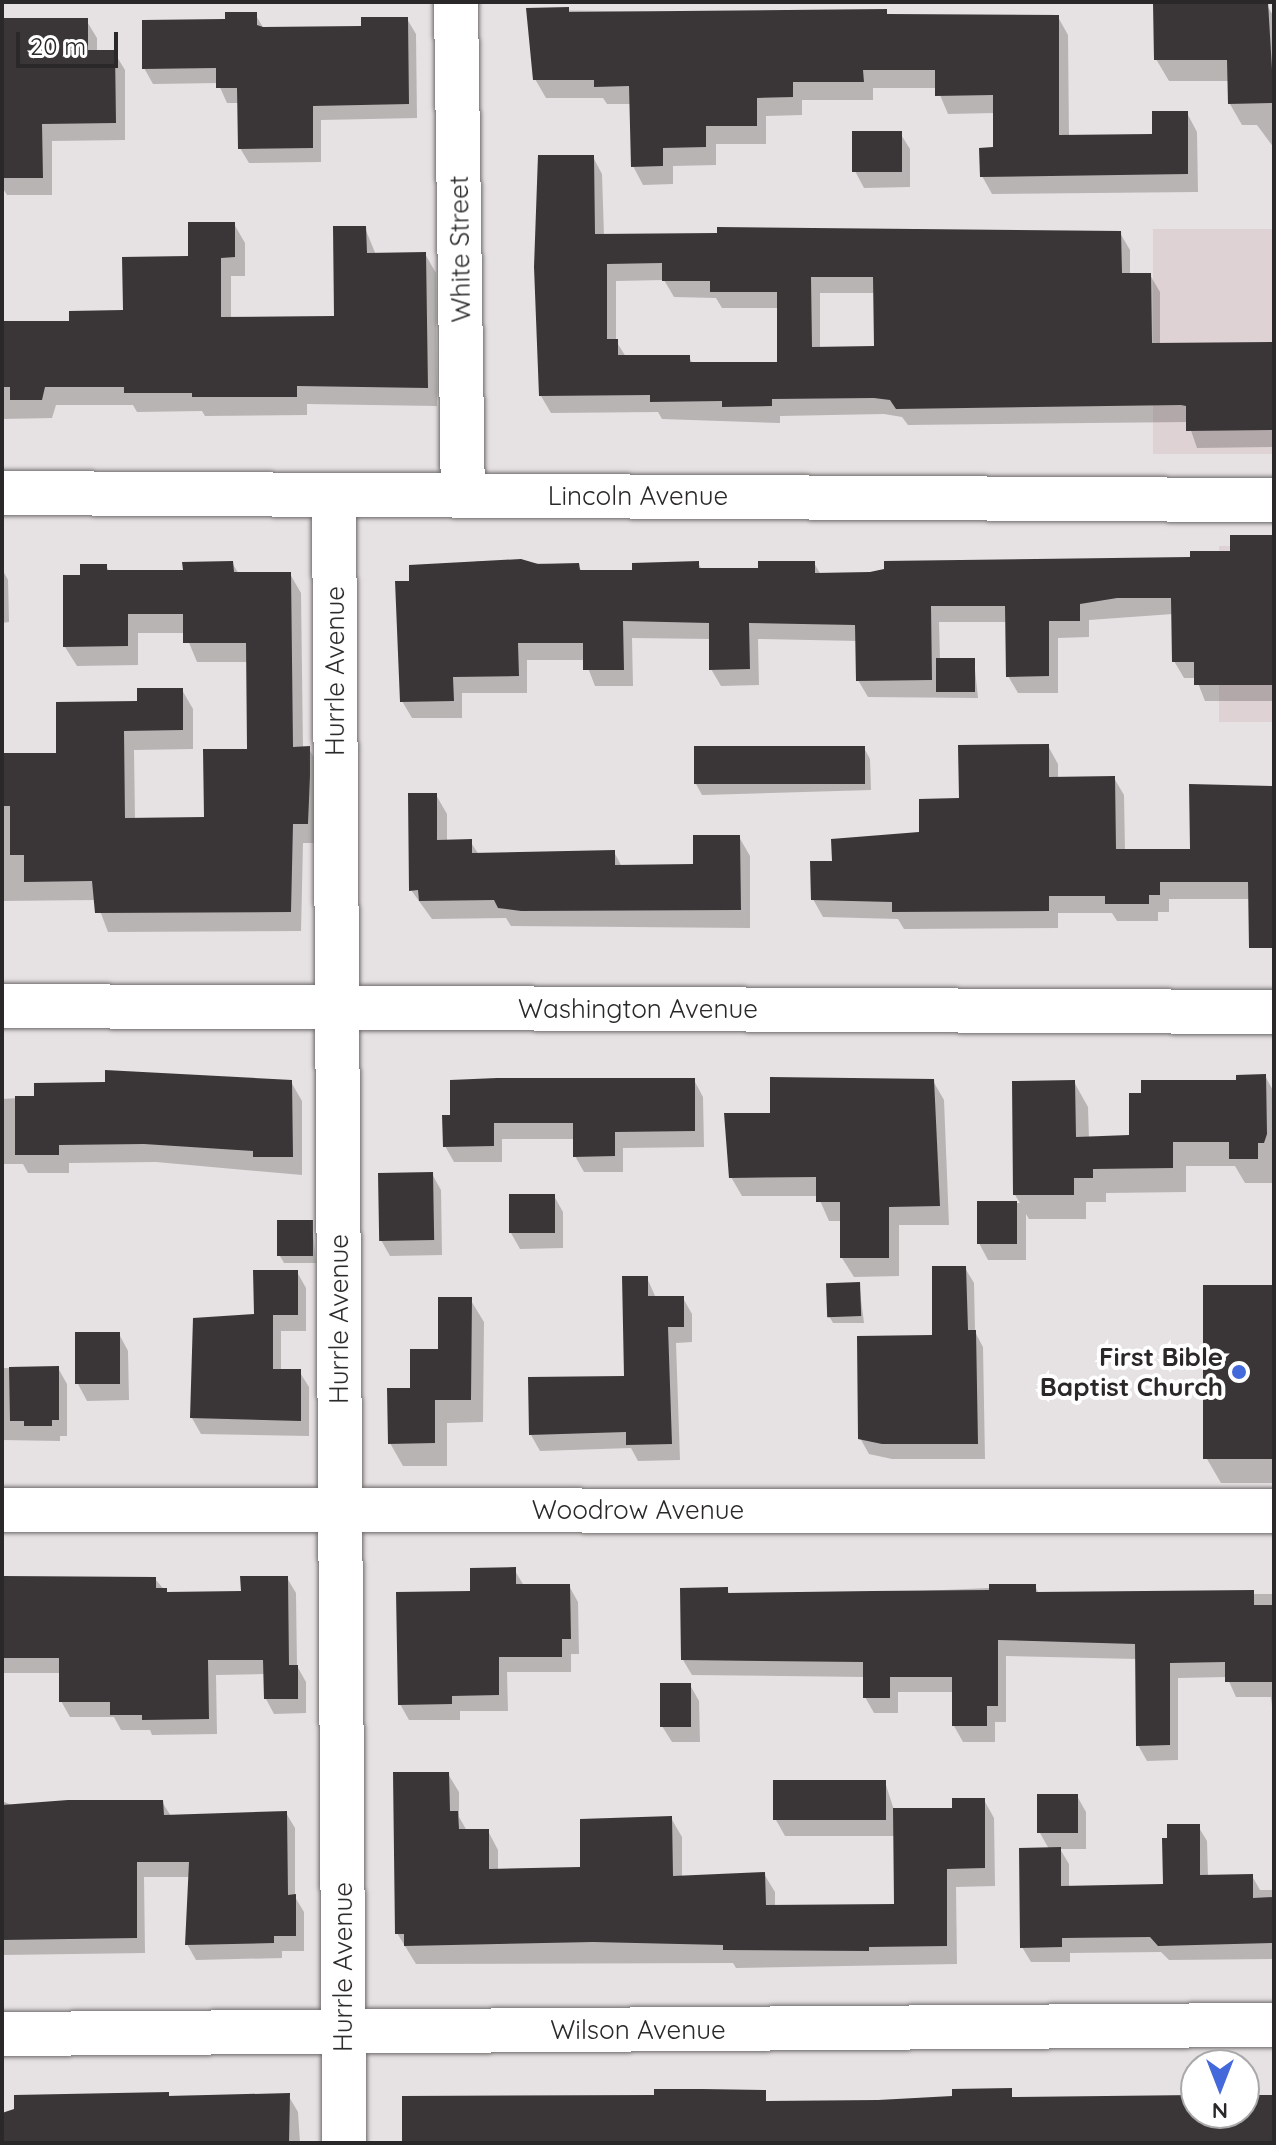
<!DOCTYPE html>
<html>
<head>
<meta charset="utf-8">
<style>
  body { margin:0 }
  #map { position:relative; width:1276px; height:2145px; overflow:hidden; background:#e6e1e2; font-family:Quicksand,sans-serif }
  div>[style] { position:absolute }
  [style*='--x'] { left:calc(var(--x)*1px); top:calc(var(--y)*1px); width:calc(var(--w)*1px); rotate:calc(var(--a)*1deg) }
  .built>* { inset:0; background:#dfd2d4; transform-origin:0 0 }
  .shadow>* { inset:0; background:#0003 }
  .building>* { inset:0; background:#3a3638; transform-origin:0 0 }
  .roads { filter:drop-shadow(0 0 2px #706c6c) drop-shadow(0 0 2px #706c6c) }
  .minor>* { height:44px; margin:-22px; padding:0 22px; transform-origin:22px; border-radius:22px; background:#fff }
  .dots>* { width:22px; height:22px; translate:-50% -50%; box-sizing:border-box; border:4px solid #fff; border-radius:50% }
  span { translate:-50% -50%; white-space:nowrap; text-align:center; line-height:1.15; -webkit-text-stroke:8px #fff; paint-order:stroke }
  .street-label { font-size:26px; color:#2a2828 }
  .poi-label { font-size:26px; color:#2a2828; font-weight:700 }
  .right { translate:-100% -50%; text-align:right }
  .frame { position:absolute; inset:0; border:4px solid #2a2828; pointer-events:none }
  .north { position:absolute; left:1180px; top:2049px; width:80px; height:80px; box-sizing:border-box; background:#fff; border:2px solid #aaa9a9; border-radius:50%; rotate:180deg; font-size:22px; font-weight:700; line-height:32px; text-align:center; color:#2a2828 }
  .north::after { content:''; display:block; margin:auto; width:28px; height:36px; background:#4469db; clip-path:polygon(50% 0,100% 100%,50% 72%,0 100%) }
  .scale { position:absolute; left:16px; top:32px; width:102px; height:36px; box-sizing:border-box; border:4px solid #2a2828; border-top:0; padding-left:10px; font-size:24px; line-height:28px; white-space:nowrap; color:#2a2828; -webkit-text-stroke:6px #fff; paint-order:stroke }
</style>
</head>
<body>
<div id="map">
  <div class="built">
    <i style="left:1153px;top:229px;width:121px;height:225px"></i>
    <i style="left:1219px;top:546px;width:55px;height:176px"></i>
  </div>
  <div class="shadow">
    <i style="clip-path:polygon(1266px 4px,1274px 17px,1274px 148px,1257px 125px,1242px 125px,1230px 104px,1230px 81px,1169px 81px,1156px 59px)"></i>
    <i style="clip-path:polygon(528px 10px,1058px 17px,1068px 35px,1069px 137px,1154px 136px,1187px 113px,1197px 132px,1198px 192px,992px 194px,982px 176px,995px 149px,995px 113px,948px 114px,937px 88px,873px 88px,873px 100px,802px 100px,802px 115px,766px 116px,766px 144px,716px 144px,716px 165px,673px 166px,673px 184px,643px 185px,633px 166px,632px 104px,607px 104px,603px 98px,546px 98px,535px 79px)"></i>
    <i style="clip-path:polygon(255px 14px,264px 29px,363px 28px,407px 19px,416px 34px,417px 118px,321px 120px,321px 162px,249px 163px,240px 148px,240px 103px,227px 103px,218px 83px,153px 84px,144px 68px,227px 21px)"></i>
    <i style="clip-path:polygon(2px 19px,86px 20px,97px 38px,97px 52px,114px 52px,125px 70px,125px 140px,52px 141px,52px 195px,7px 195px,2px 187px)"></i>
    <i style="clip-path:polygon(900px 133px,910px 149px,910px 187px,864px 188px,855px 171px)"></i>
    <i style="clip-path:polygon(evenodd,593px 157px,602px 174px,604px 236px,1120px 233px,1130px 250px,1130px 275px,1150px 275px,1160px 292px,1160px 345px,1274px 344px,1274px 447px,1197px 448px,1188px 422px,908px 425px,902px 417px,884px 414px,780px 416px,780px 423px,662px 419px,658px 412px,551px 413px,541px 396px,593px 157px,664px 280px,674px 297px,716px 298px,722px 308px,779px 308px,779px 364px,693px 364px,689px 357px,626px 357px,616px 341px,616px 281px,664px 280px,593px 157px,820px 293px,875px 293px,876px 348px,820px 349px,820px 293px)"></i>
    <i style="clip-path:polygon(234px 224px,245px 243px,245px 276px,231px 276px,231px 319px,336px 318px,365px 228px,376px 255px,425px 254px,436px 273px,437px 406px,307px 404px,307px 415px,205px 416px,202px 411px,137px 412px,133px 405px,56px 405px,52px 418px,2px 419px,2px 323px,72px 323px,125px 312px)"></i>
    <i style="clip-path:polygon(1274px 537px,1274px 701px,1205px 701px,1196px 678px,1184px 678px,1174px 661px,1173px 614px,1089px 620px,1089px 637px,1058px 638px,1058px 693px,1018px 693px,1008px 676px,1007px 622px,939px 622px,940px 660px,974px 660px,978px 698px,868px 697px,858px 680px,858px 641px,758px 639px,759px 685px,721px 686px,711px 669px,711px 639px,632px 638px,633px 686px,595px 686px,585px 660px,527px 660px,527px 693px,462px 693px,462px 718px,412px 718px,402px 701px,411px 583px,476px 565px,476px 561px,578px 565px,582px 572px,634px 572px,698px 563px,702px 570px,760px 570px,814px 563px,821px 575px,1192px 559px,1232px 553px)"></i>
    <i style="clip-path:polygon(232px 563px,239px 574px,290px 574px,301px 593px,303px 749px,309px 749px,320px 768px,318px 843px,303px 843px,301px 931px,108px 932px,96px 900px,2px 901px,2px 755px,58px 755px,139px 703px,182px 690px,193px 709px,193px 749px,134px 750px,135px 820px,206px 819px,249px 751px,248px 662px,197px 662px,185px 633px,138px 633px,138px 665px,77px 666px,65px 647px,82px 577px,106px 566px,110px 572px,185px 572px)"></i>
    <i style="clip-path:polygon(2px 569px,8px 580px,9px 622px,2px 623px)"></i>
    <i style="clip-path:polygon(1048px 746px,1058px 764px,1058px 779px,1114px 778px,1124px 795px,1125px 851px,1192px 851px,1274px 788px,1274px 918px,1251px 899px,1169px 899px,1169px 912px,1158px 912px,1158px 921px,1117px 921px,1112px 913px,1058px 913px,1058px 928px,904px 929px,898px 919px,823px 917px,813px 899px,834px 863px,921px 834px,961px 800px)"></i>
    <i style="clip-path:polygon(864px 748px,870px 759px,871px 790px,702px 795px,696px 784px)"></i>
    <i style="clip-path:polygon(436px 795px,447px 814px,447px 842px,470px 841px,479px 855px,614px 852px,622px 867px,695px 866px,739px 837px,750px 856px,750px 928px,511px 926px,506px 918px,432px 919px,411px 890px)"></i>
    <i style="clip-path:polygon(1265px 1076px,1274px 1092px,1274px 1183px,1245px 1183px,1235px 1166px,1186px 1166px,1186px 1192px,1106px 1193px,1106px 1202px,1086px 1202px,1086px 1219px,1029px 1219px,1026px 1214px,1026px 1260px,988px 1260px,979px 1243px,979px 1203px,1020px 1203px,1015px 1195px,1074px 1082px,1088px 1107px,1089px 1139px,1131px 1137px,1238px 1082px)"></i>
    <i style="clip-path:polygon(694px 1080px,703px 1097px,704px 1147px,623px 1148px,623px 1172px,584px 1172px,575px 1156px,575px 1139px,502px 1139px,502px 1162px,454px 1162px,445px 1146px,452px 1117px)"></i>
    <i style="clip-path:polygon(933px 1081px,944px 1100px,949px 1225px,899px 1225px,899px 1276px,854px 1277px,842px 1258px,842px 1221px,829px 1221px,818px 1196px,742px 1196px,731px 1177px,772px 1115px)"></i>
    <i style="clip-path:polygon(291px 1082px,302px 1101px,302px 1175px,156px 1162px,69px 1163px,69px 1173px,28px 1173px,23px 1164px,2px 1164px,2px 1099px)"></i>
    <i style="clip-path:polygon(432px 1174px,441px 1190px,442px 1255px,390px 1256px,381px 1240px)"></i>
    <i style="clip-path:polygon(554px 1196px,563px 1212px,563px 1248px,520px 1249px,511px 1233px)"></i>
    <i style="clip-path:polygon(312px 1222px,316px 1263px,284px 1263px,280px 1256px)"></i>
    <i style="clip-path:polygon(965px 1268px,974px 1283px,975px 1332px,983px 1347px,985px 1459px,892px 1459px,869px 1454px,860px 1438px,934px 1337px)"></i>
    <i style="clip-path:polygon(297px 1272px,306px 1288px,306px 1331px,281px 1331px,281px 1371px,299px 1371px,309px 1387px,309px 1436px,201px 1434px,192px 1418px)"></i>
    <i style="clip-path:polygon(647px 1278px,656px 1298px,683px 1298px,692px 1314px,692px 1342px,676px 1343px,680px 1460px,638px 1461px,631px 1448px,540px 1451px,531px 1435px,626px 1378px)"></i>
    <i style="clip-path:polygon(859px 1284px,864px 1323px,833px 1323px,829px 1316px)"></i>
    <i style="clip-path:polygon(1274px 1287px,1274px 1483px,1221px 1483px,1207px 1459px)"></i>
    <i style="clip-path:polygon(470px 1299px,484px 1322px,483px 1422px,447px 1423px,447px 1466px,403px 1466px,390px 1443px,412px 1390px)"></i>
    <i style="clip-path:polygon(119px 1334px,128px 1351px,129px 1400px,87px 1401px,78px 1384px)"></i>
    <i style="clip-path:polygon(2px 1368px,58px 1368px,67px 1384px,67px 1436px,60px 1436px,60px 1441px,2px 1440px)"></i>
    <i style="clip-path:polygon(514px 1569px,524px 1586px,569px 1586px,578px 1602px,579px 1654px,571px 1654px,571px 1672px,507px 1672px,508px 1711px,460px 1711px,460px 1720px,409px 1720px,400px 1704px,472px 1593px)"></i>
    <i style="clip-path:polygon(2px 1577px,155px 1579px,168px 1594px,243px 1593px,287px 1578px,296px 1593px,297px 1666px,306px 1682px,306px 1713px,274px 1714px,266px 1699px,265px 1674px,216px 1675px,217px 1734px,152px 1735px,150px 1730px,121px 1730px,114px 1717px,70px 1717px,61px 1701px,61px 1673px,2px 1673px)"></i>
    <i style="clip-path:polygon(1035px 1586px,1039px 1594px,1274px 1594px,1274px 1724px,1271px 1697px,1236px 1697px,1227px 1677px,1178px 1678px,1178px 1760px,1147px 1761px,1138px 1745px,1137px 1659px,1006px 1656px,1006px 1722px,995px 1722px,995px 1742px,963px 1742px,954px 1726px,954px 1692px,898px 1692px,898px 1713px,874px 1713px,865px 1697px,865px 1677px,692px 1675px,683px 1660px,727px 1589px,730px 1595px,873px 1593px)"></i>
    <i style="clip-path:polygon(690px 1685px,699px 1701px,700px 1742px,672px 1742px,662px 1726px)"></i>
    <i style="clip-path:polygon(448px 1774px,459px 1792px,459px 1817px,467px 1831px,488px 1831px,498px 1850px,498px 1870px,582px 1869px,671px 1818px,682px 1837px,682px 1878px,764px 1874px,775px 1892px,775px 1907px,896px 1906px,895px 1836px,785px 1836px,776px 1820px,885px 1782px,894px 1810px,954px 1810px,984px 1800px,994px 1818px,995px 1886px,956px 1887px,957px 1964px,736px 1968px,733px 1963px,416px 1964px,397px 1933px)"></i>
    <i style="clip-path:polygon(1077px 1796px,1086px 1812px,1086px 1849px,1060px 1849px,1069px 1864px,1069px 1888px,1165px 1886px,1198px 1826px,1207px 1841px,1208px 1877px,1252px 1876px,1260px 1890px,1274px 1890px,1274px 1959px,1169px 1960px,1161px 1952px,1070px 1953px,1070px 1962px,1031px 1962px,1022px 1947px,1049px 1849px,1040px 1833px)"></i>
    <i style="clip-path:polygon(2px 1801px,14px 1806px,162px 1802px,171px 1816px,286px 1813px,295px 1828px,295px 1897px,304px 1912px,304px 1951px,282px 1951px,282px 1958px,196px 1960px,187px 1944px,190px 1877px,144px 1877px,145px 1953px,2px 1955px)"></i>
    <i style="clip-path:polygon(288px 2095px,298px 2112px,300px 2143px,2px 2143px,2px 2115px,16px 2110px,16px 2097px)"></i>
  </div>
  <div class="building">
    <i style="clip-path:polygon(1237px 2px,1268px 2px,1274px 103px,1228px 104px,1227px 60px,1154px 60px,1153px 3px)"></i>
    <i style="clip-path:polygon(569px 7px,569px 12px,887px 9px,887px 14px,1059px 15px,1059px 135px,1152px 134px,1152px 111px,1188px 111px,1188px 174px,980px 177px,979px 148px,993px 147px,993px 95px,935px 96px,935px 70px,863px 70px,864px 82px,793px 82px,793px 97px,757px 98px,757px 126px,706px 126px,706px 147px,663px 148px,663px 166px,631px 167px,629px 86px,594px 87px,594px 80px,533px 80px,526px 8px)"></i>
    <i style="clip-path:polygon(225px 12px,257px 12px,257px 25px,263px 27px,361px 26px,361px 17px,408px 17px,409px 104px,313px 106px,313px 148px,238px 149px,237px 88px,216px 88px,216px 68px,142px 69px,142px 20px,225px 19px)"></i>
    <i style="clip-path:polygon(2px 18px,88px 18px,88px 50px,115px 50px,116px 123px,42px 124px,43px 178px,2px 178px)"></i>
    <i style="left:852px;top:131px;width:50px;height:41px"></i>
    <i style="clip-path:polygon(evenodd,538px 155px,594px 155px,595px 234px,717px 233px,717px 227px,1121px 231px,1122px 273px,1151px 273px,1152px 343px,1274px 342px,1274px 430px,1186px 431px,1186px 406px,1181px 405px,896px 409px,890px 400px,874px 398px,772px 399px,772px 406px,722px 407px,722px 401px,650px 402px,650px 395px,539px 396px,534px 267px,538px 155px,662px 263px,662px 281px,710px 281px,710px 292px,777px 292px,777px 362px,690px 362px,690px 355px,618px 355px,618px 339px,607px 339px,607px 264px,662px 263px,538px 155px,811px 277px,873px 277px,874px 346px,812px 347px,811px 277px)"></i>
    <i style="clip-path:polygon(188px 222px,235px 222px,235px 257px,221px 258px,221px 317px,334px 316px,333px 226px,366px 226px,367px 253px,426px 252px,428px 388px,297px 386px,297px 397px,192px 397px,192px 393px,124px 393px,124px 387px,45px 387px,42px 400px,10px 400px,10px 387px,3px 387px,3px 321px,69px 321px,69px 311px,123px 310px,122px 257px,188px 256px)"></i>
    <i style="clip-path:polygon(1230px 535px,1274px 535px,1274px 685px,1194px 685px,1194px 662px,1172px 662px,1171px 598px,1117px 598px,1080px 604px,1080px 621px,1049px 621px,1049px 676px,1006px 677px,1005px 606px,931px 606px,932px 680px,856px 681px,855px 625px,749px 623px,750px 669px,709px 670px,709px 623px,623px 621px,624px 670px,583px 670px,583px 643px,518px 643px,519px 676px,453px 677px,454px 701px,400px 702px,395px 581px,409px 581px,409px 565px,521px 559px,538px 564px,579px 563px,580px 570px,632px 570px,632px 563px,699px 561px,699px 568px,758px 568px,758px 561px,815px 561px,815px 573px,870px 572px,884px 569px,884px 561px,1190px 557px,1190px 551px,1230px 551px)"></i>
    <i style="clip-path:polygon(233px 561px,234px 572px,291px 572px,293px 747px,310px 746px,310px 776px,308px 824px,293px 824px,291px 912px,95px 913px,92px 881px,24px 882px,24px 855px,10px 855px,10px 806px,2px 806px,2px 753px,56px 753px,56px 702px,137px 701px,137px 688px,183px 688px,183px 730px,124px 731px,125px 818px,204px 817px,203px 749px,247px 749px,246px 643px,183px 643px,183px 614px,128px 614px,128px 646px,63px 647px,63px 575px,80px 575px,80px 564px,107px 564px,107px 570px,183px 570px,182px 562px)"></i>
    <i style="left:936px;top:658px;width:39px;height:34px"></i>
    <i style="clip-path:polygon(1049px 744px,1049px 777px,1115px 776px,1116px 849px,1190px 849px,1189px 784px,1274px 786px,1274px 948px,1249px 948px,1248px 882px,1160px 882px,1160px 895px,1149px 895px,1149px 904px,1105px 904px,1105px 896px,1049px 896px,1049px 911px,892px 912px,892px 902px,811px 900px,810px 861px,832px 861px,831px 839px,919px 832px,919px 799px,959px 798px,958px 745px)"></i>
    <i style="left:694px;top:746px;width:171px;height:38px"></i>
    <i style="clip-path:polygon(408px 793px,437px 793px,437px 840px,472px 839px,472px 853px,615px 850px,615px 865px,693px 864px,693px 835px,740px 835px,741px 910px,521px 911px,498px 908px,494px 900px,419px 901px,418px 890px,409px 891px)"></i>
    <i style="clip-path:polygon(105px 1070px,292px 1080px,293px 1157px,253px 1157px,253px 1151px,144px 1144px,59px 1145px,59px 1155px,15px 1155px,15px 1096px,34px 1096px,34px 1083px,105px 1082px)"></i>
    <i style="clip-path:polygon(1266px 1074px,1267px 1134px,1264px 1143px,1258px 1143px,1258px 1159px,1229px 1159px,1229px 1142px,1173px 1142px,1173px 1168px,1093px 1169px,1093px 1178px,1074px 1178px,1074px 1195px,1013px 1195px,1012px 1081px,1075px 1080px,1076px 1137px,1129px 1135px,1129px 1093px,1141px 1093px,1141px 1080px,1236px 1080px,1236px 1075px)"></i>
    <i style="clip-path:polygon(770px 1077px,934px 1079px,940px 1206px,889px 1207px,889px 1258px,840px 1258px,840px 1202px,816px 1202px,816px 1177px,729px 1178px,724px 1113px,770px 1113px)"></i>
    <i style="clip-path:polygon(497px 1078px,695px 1078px,695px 1131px,615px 1132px,615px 1156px,573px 1157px,573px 1123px,494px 1123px,494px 1146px,443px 1147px,442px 1115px,450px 1115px,450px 1080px)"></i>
    <i style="left:433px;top:1172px;width:68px;height:55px;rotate:89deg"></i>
    <i style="left:509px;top:1194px;width:46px;height:39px"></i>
    <i style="left:977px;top:1201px;width:40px;height:43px"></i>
    <i style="left:277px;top:1220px;width:36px;height:36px"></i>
    <i style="clip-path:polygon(932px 1266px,966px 1266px,968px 1330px,976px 1330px,978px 1444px,882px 1444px,858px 1439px,857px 1336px,932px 1335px)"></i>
    <i style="clip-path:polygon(253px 1270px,298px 1270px,298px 1315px,273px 1315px,273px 1369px,301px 1369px,301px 1421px,190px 1418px,193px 1318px,254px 1314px)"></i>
    <i style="clip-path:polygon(622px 1276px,648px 1276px,648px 1296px,684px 1296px,684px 1327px,668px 1327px,672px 1444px,626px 1445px,626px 1432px,529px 1435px,528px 1377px,624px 1376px)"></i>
    <i style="left:860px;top:1282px;width:34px;height:34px;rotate:88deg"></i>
    <i style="left:1274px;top:1285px;width:174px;height:71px;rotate:90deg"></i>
    <i style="clip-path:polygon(438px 1297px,472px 1297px,471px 1400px,435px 1400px,435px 1443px,388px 1444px,387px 1388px,410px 1388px,410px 1349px,438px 1349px)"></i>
    <i style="left:120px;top:1332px;width:52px;height:45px;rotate:90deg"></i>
    <i style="clip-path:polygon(59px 1366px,59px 1420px,52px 1420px,52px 1426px,24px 1426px,24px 1421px,10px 1421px,9px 1367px)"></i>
    <i style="clip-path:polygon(516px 1567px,516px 1584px,570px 1584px,571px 1639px,562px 1639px,562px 1657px,499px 1657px,499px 1695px,452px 1696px,452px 1704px,398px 1705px,396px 1592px,470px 1591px,470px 1568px)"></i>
    <i style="clip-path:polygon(2px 1576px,156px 1577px,156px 1588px,167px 1588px,167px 1592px,241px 1591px,240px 1576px,288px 1576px,289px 1665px,298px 1665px,298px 1699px,264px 1699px,263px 1660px,208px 1660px,209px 1719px,142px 1720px,142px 1715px,110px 1715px,110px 1702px,59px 1702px,59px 1658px,2px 1658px)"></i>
    <i style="clip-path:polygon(989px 1584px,1036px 1584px,1036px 1592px,1254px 1590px,1254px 1605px,1274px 1605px,1274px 1682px,1225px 1682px,1225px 1662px,1170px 1663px,1170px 1745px,1136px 1746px,1135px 1644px,998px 1640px,998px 1706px,987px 1706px,987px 1726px,952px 1726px,952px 1677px,890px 1677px,890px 1698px,863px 1698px,863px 1662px,681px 1660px,680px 1588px,728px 1587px,728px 1593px,873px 1591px,989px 1590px)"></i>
    <i style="left:660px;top:1683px;width:31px;height:44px"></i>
    <i style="clip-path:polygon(393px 1772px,449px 1772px,450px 1811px,458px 1811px,459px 1829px,489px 1829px,489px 1869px,580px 1867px,580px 1819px,672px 1816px,673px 1876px,765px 1872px,766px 1905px,894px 1904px,893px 1808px,952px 1808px,952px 1798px,985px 1798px,985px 1868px,947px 1869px,947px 1946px,869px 1947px,869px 1951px,723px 1950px,723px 1945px,593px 1942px,404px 1946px,404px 1934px,395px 1934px)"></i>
    <i style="left:886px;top:1780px;width:40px;height:113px;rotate:90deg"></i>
    <i style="left:1078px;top:1794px;width:39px;height:41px;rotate:90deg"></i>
    <i style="clip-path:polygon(68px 1800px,163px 1800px,164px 1815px,287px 1811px,288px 1895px,296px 1894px,296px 1936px,274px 1936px,274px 1943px,185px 1945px,189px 1862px,137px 1862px,137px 1938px,2px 1940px,2px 1805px)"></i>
    <i style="clip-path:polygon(1167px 1824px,1200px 1824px,1200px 1875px,1253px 1874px,1253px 1898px,1274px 1897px,1274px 1943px,1158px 1946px,1150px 1937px,1062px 1938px,1062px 1947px,1020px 1948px,1019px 1848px,1061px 1847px,1061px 1886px,1163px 1884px,1162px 1838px,1167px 1838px)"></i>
    <i style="clip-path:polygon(1012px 2088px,1012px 2097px,1196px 2095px,1196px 2113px,1244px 2113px,1244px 2095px,1274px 2095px,1274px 2143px,402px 2143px,402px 2096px,654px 2095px,654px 2089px,702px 2089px,766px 2090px,766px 2101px,878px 2100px,952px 2096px,952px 2089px)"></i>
    <i style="clip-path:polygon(169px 2092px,169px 2096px,290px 2093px,289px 2143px,2px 2143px,2px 2113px,14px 2109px,14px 2095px)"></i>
  </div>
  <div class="roads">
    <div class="minor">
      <i style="--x:456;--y:2;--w:493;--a:89.2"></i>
      <i style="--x:2;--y:493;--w:1272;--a:0.32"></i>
      <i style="--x:334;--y:495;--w:1648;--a:89.65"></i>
      <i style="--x:2;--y:1006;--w:1272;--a:0.27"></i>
      <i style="--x:2;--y:1510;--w:1272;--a:0.05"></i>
      <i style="--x:2;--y:2034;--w:1272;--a:-0.41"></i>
    </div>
  </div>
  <div class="dots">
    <i style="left:1239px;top:1372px;background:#4469db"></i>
  </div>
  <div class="street-label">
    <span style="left:460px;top:249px;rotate:-91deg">White Street</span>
    <span style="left:638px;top:496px">Lincoln Avenue</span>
    <span style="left:335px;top:671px;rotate:-90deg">Hurrle Avenue</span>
    <span style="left:638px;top:1009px">Washington Avenue</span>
    <span style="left:339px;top:1319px;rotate:-90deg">Hurrle Avenue</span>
    <span style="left:638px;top:1510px">Woodrow Avenue</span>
    <span style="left:343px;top:1967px;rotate:-90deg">Hurrle Avenue</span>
    <span style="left:638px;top:2030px">Wilson Avenue</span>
  </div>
  <div class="poi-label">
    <span class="right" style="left:1223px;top:1372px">First Bible<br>Baptist Church</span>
  </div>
  <div class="frame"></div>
  <div class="north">N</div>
  <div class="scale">20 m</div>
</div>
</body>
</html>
